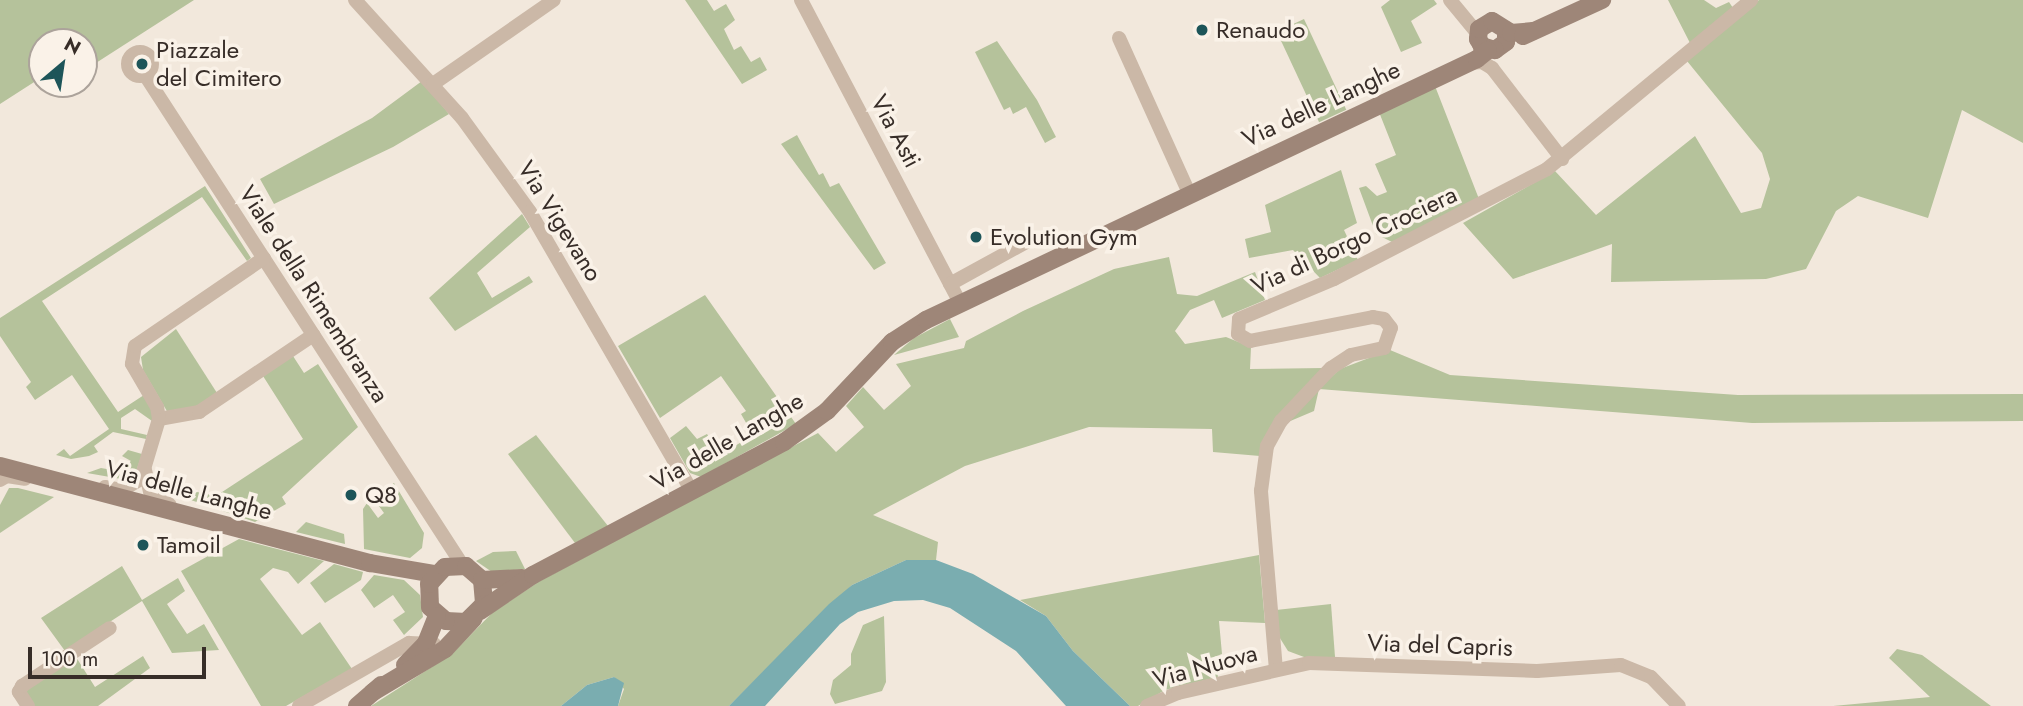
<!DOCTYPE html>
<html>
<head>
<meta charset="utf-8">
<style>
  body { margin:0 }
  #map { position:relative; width:2023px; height:706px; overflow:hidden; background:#f2e8dc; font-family:Jost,sans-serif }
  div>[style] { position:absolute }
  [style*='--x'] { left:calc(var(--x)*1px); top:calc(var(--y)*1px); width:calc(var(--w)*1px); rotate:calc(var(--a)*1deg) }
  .green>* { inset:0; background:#b5c29b; transform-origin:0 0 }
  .water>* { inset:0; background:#7aadb0 }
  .street>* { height:14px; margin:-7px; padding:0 7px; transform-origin:7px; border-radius:7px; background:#cbb8a7 }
  .street>.ring { margin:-7px; padding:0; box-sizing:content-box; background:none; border:14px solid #cbb8a7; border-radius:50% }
  .secondary>* { height:18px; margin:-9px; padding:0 9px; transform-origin:9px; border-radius:9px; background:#9e8678 }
  .dots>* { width:19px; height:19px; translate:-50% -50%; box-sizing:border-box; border:4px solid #faf2e8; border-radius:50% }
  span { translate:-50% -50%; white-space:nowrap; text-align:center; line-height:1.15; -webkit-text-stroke:7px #faf2e8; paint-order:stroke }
  .poi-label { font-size:24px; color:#372d28 }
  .left { translate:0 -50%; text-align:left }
  .street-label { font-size:24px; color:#372d28 }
  .north { position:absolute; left:28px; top:28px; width:70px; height:70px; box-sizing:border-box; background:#faf2e8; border:2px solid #aca39b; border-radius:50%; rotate:29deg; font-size:19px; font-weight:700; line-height:28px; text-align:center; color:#372d28 }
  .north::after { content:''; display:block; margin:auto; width:24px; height:32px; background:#1d5559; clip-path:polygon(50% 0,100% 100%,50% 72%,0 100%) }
  .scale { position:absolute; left:28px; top:647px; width:178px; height:32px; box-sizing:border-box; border:4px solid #372d28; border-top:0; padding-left:9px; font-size:21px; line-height:24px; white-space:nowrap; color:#372d28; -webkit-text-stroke:5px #faf2e8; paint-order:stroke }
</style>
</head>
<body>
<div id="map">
  <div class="green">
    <i style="clip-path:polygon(0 0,194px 0,85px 70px,84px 42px,42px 42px,42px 77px,0 104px)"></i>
    <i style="clip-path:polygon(685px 0,707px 0,714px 11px,726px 4px,735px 20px,724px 29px,734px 50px,741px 46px,751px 62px,760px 57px,767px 70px,742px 84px)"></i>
    <i style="clip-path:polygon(1390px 0,1434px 0,1437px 4px,1411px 21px,1422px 43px,1401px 52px,1381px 7px)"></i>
    <i style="clip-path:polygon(1668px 0,1704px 0,1716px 8px,1729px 2px,1733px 8px,1690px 43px)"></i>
    <i style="clip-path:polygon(1759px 0,2023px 0,2023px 143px,1962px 110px,1928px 218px,1858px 196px,1836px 211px,1806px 269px,1766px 279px,1611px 282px,1612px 244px,1513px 279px,1463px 223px,1555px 171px,1596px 215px,1695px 136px,1741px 213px,1761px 208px,1770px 179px,1762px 153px,1687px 61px)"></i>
    <i style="left:1304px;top:19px;width:100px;height:30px;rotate:65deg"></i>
    <i style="clip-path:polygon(997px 41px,1037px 100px,1056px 137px,1045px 143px,1026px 107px,1013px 114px,1010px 107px,1004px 110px,975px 52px)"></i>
    <i style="clip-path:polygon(422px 81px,449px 114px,393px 147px,274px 204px,260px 179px,372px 118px)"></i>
    <i style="clip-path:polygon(1435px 86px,1479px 199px,1392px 242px,1376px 234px,1359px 188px,1366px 186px,1377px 196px,1387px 192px,1375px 164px,1396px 155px,1379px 112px)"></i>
    <i style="clip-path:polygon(797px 135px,819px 175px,823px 173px,830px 187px,839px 183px,886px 263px,874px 270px,781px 144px)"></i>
    <i style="clip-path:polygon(1341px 170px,1357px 223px,1344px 230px,1358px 260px,1320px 278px,1293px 250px,1249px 258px,1245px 239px,1271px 232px,1265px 205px)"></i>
    <i style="clip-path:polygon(205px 186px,251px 258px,247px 261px,202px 197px,42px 301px,118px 412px,144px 395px,154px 411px,152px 421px,135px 409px,121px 418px,121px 429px,147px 435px,146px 439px,113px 432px,94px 446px,98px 452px,89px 456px,71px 459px,56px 455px,64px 449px,70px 456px,109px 429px,72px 375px,35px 400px,26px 387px,31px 382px,0 336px,0 318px)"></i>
    <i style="clip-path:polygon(522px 214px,530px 227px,477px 273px,492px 298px,529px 276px,533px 282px,455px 331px,429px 298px)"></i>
    <i style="clip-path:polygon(1169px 257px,1177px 294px,1197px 296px,1255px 272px,1265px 300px,1222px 318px,1214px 300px,1190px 310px,1175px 331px,1185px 344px,1226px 337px,1251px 347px,1250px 369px,1324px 368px,1260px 456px,1213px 452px,1212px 429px,1089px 427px,965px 466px,873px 515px,938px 542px,936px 560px,906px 560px,852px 585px,729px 706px,618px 706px,624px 689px,614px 677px,587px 685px,561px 706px,371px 706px,452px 654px,492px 613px,540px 581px,818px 433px,836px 452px,864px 427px,846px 406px,863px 387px,884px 410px,911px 386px,896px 364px,964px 348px,966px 341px,1023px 311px,1114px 269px)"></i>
    <i style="clip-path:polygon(705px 295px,796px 424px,701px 477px,690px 473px,670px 438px,686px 426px,697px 439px,707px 434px,720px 455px,753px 435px,741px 414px,746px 411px,721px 376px,660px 418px,618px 346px)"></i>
    <i style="clip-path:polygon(950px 319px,959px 337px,894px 355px,914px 338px)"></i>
    <i style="clip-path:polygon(176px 329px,217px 393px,192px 409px,168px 413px,143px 370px,141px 357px)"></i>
    <i style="clip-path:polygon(1390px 350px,1450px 375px,1738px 395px,2023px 394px,2023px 421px,1752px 423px,1319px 389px,1314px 411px,1288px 422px,1318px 389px,1340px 369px)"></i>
    <i style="clip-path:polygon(293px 356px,304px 373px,318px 364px,358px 427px,282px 497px,286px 504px,255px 522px,185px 498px,197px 492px,216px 496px,303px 439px,263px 376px)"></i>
    <i style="clip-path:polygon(536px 435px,608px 526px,575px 543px,508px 454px)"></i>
    <i style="clip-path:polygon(128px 450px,142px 454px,135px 475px,127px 480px,87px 473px,101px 468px,118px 471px,131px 461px,122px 456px)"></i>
    <i style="clip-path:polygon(394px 483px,424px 533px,422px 548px,410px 558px,364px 549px,363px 509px,367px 503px,378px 518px,384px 513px,373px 498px)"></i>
    <i style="clip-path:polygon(9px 488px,18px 488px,54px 497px,0 533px,0 505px)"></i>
    <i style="clip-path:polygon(306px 522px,344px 534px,345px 544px,296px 532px)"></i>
    <i style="clip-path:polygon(239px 539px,324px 561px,298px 584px,288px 572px,273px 568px,260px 579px,302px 635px,320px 622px,352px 669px,286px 706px,261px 706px,181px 571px)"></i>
    <i style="clip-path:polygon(516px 551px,525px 569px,492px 572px,476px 561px,493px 552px)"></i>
    <i style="clip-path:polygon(1259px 555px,1265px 623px,1219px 621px,1222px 654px,1214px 657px,1218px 677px,1165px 690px,1138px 706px,1130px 706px,1073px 651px,1046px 616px,1020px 600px)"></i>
    <i style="clip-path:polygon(334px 564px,363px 572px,361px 580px,325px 603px,310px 583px)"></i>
    <i style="clip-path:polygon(122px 566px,142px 600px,178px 578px,185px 591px,167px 604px,187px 634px,204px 624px,219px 650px,172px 653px,142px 601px,65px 651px,41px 618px)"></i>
    <i style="clip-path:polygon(374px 575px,404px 580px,420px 595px,423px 617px,404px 635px,393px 620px,405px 612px,393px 595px,374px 608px,361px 590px)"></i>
    <i style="clip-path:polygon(1331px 604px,1335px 657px,1304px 657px,1288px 651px,1278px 635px,1276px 610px)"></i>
    <i style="clip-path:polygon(884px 616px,886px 682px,882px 691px,835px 704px,830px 694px,833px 680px,851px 665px,851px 654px,863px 625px)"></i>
    <i style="clip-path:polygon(1897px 649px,1922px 655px,1991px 706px,1833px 706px,1930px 697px,1889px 658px)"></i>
    <i style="clip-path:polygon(143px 656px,150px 668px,98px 706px,32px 706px,23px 692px,76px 657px,95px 687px)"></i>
  </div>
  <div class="water">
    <i style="clip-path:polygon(906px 560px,936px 560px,973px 574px,1046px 616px,1073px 651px,1130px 706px,1066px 706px,1016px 651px,950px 608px,923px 600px,894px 601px,858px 612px,840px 624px,765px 706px,729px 706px,829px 604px,852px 585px)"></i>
    <i style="clip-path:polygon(614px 677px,624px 683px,618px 706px,561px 706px,587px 685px)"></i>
  </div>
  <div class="street">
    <i style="--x:355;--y:0;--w:159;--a:47.8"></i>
    <i style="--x:462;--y:118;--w:116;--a:54.1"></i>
    <i style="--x:530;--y:212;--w:323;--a:59.9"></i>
    <i style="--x:801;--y:0;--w:342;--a:62.3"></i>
    <i style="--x:1450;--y:0;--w:44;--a:50.5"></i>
    <i style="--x:1119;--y:38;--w:170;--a:65.7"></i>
    <i class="ring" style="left:128px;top:52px;width:10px;height:10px"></i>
    <i style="--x:1469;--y:63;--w:13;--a:-4"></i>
    <i style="--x:1482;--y:62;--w:12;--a:31"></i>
    <i style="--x:1492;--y:68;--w:115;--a:52.4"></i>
    <i style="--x:145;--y:75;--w:585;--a:57.07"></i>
    <i style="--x:433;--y:84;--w:147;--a:-34.8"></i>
    <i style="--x:950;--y:284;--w:91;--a:-28.8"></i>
    <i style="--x:159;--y:419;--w:41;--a:-9.9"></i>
    <i style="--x:199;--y:412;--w:138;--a:-34"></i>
    <i style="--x:145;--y:470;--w:22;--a:77"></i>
    <i style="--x:150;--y:491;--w:24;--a:35"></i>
    <i style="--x:0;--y:480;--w:8;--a:-30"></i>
    <i style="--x:7;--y:476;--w:18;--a:9"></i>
    <i style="--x:105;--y:487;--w:17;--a:10"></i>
    <i style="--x:122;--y:490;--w:22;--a:-30"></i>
    <i style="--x:141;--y:479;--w:63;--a:-73.3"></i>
    <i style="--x:159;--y:419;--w:12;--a:-99"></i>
    <i style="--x:157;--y:407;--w:50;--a:-120.2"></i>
    <i style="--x:132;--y:364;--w:18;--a:-81"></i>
    <i style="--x:135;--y:346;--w:156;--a:-34.3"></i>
    <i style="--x:1276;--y:670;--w:180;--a:-94.8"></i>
    <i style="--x:1261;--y:491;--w:45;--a:-82.4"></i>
    <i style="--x:1267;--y:446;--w:29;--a:-61"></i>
    <i style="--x:1281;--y:421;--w:73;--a:-46.7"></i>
    <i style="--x:1331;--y:368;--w:24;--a:-33"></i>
    <i style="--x:1351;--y:355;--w:34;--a:-12"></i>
    <i style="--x:1384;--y:348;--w:21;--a:-71"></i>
    <i style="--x:1391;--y:328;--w:11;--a:-128"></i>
    <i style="--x:1384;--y:319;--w:11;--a:-170"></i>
    <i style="--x:1373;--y:317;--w:125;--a:169"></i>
    <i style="--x:1250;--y:341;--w:14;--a:-150"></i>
    <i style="--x:1238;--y:334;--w:15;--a:-86"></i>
    <i style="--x:1239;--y:319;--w:103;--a:-22.8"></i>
    <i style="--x:1334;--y:279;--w:240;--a:-27.3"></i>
    <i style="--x:1547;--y:169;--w:265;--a:-39.6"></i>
    <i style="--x:28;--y:706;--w:17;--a:-123"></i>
    <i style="--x:19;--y:692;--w:7;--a:-63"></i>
    <i style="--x:22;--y:686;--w:105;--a:-33.4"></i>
    <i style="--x:299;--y:706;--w:127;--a:-29.8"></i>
    <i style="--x:409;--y:643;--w:25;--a:2"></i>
    <i style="--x:1147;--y:706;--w:34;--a:-23"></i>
    <i style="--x:1178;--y:693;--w:134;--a:-12.9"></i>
    <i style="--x:1309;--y:663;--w:228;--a:2"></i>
    <i style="--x:1537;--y:671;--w:84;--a:-4.1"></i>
    <i style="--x:1621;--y:665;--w:32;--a:22"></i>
    <i style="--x:1651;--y:677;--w:40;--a:46"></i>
  </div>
  <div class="secondary">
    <i style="--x:1506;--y:30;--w:12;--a:90"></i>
    <i style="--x:1506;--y:42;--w:14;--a:144"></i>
    <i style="--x:1495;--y:50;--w:14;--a:-163"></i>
    <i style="--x:1482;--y:46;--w:8;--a:-120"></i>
    <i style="--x:1478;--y:39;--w:10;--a:-84"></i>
    <i style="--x:1479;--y:29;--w:15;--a:-32"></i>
    <i style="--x:1492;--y:21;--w:22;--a:32"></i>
    <i style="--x:1511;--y:33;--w:22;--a:-5"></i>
    <i style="--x:1523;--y:36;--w:87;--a:-24.5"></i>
    <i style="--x:0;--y:466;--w:383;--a:14.7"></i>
    <i style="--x:370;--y:563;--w:66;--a:9.6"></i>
    <i style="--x:482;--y:580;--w:24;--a:85"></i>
    <i style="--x:484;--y:604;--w:25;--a:135"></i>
    <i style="--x:466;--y:622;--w:20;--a:-177"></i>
    <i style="--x:446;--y:621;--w:21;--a:-139"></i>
    <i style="--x:430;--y:607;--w:23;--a:-92"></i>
    <i style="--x:429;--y:584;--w:23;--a:-47"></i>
    <i style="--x:445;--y:567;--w:21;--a:-3"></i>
    <i style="--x:466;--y:566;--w:21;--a:41"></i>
    <i style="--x:482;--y:580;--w:40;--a:-2.9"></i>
    <i style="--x:480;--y:611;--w:64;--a:-34.2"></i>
    <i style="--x:533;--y:575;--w:284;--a:-27.9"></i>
    <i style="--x:784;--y:442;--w:53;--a:-35.8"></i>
    <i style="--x:827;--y:411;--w:95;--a:-46.7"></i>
    <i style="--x:892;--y:342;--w:40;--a:-32.9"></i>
    <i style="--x:926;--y:320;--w:610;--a:-25.35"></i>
    <i style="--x:1477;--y:59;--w:14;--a:-39"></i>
    <i style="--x:405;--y:665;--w:30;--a:-46"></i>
    <i style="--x:426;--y:643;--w:29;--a:-68"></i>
    <i style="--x:373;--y:692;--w:84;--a:-30.8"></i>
    <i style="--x:445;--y:649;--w:42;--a:-46.9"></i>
    <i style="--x:357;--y:706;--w:32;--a:-41"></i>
  </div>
  <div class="dots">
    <i style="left:1202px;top:30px;background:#1d5559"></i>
    <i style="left:142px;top:64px;background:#1d5559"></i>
    <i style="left:976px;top:237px;background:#1d5559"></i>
    <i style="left:351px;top:495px;background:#1d5559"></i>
    <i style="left:143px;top:545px;background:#1d5559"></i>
  </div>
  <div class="poi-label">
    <span class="left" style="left:1216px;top:30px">Renaudo</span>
    <span class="left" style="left:156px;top:64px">Piazzale<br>del Cimitero</span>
    <span class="left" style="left:990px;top:237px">Evolution Gym</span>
    <span class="left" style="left:365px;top:495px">Q8</span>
    <span class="left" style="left:157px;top:545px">Tamoil</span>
  </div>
  <div class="street-label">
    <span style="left:1321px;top:104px;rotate:-25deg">Via delle Langhe</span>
    <span style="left:896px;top:131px;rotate:62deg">Via Asti</span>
    <span style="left:560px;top:221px;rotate:58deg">Via Vigevano</span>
    <span style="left:1354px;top:240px;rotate:-25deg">Via di Borgo Crociera</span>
    <span style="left:314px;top:294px;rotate:57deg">Viale della Rimembranza</span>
    <span style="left:727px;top:441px;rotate:-30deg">Via delle Langhe</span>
    <span style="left:189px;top:490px;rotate:15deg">Via delle Langhe</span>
    <span style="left:1440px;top:645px;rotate:2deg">Via del Capris</span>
    <span style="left:1205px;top:666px;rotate:-15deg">Via Nuova</span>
  </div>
  <div class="north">N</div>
  <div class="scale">100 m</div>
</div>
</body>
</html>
